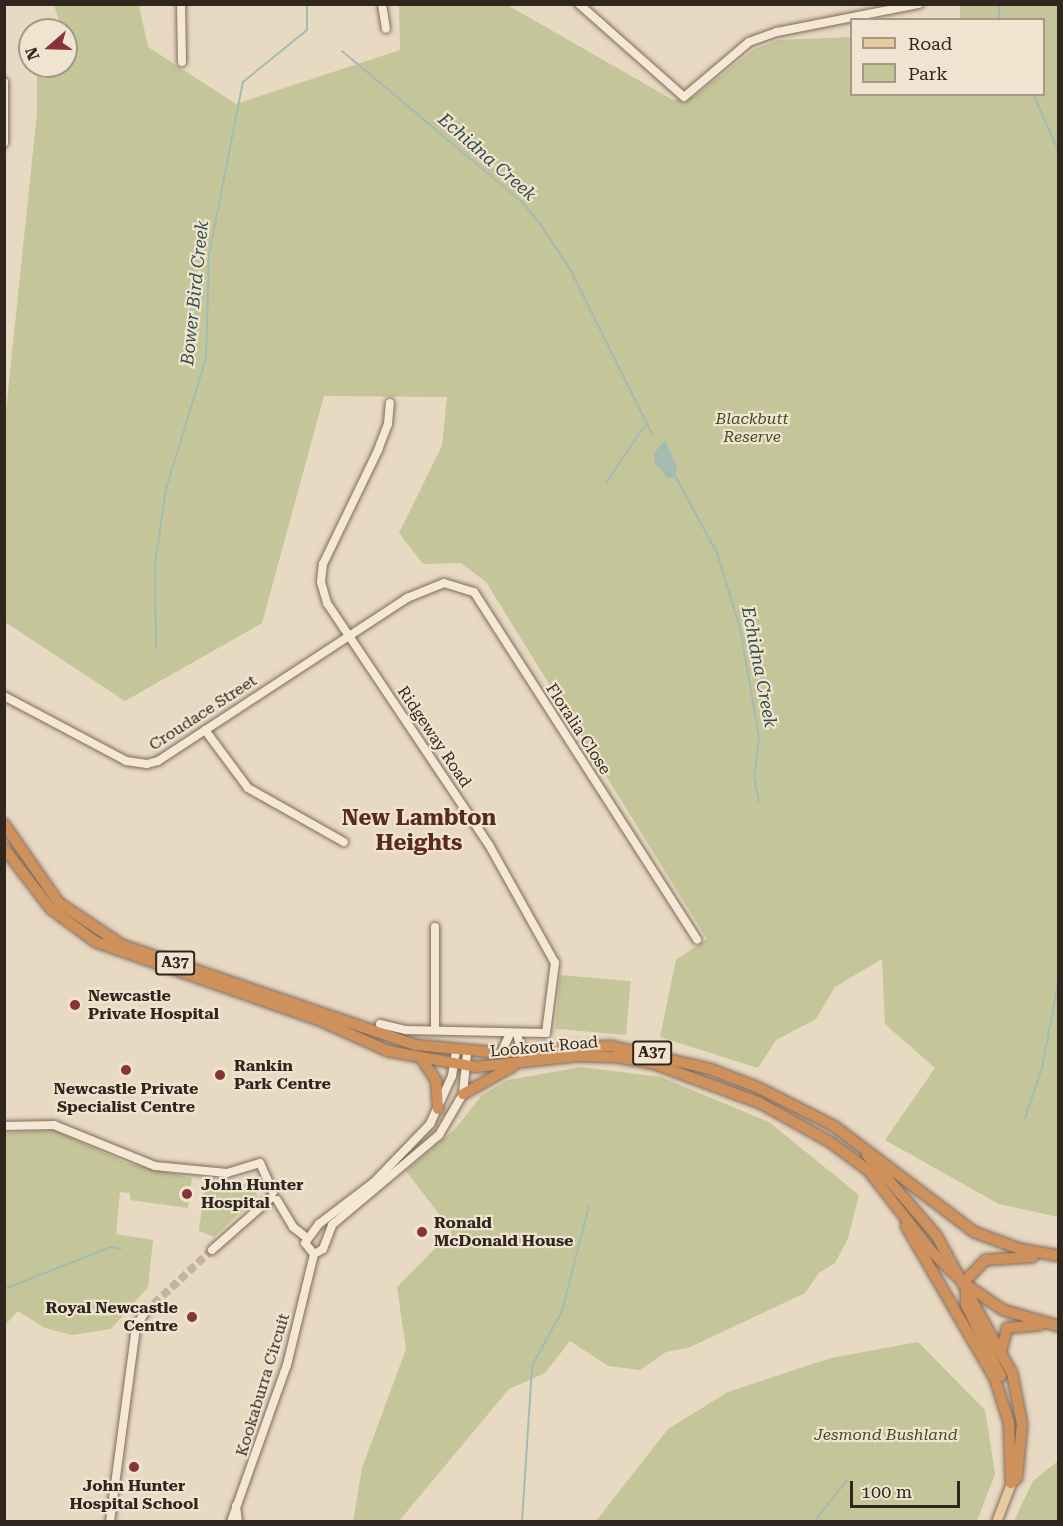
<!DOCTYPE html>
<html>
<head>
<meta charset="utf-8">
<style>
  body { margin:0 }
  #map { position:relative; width:1063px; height:1526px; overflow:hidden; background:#e8d9c2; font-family:"Roboto Serif",serif }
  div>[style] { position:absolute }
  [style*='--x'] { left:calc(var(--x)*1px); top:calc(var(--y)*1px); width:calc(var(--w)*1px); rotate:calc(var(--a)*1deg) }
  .green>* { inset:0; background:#c4c598; transform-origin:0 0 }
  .water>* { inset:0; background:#a4bbb2 }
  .stream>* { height:2px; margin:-1px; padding:0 1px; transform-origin:1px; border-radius:1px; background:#a4bbb2 }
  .minor-tunnel>* { height:8px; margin-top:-4px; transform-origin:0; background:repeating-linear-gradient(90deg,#c3b5a1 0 8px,transparent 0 12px) }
  .roads { filter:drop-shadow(0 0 2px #806b5c) drop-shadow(0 0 2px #806b5c) }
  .minor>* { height:8px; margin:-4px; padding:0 4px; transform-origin:4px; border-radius:4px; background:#f4e8d4 }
  .major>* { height:9px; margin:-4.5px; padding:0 4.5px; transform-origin:4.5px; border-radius:4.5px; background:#e8c99e }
  .highway>* { height:10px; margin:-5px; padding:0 5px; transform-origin:5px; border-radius:5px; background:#cf915c }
  .dots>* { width:16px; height:16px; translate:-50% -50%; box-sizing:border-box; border:3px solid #f0e4d1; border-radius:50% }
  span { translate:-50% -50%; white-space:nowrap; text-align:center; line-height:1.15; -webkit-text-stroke:4.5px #f0e4d1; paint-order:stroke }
  .shield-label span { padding:2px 4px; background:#f0e4d1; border:2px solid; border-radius:4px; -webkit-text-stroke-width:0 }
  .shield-label { font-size:15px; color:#31261e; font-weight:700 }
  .park-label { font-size:16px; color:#464c27; font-style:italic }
  .street-label { font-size:16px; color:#31261e }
  .poi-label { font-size:16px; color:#31261e; font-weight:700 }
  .left { translate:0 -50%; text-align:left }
  .right { translate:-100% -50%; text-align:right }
  .water-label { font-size:18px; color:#2f504a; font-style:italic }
  .district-label { font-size:22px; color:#592922; font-weight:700 }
  .frame { position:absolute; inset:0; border:6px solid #31261e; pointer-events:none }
  .legend { position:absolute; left:850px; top:18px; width:195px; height:78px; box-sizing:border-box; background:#f0e4d1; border:2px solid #a49889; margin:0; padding:8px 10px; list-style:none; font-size:18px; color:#31261e }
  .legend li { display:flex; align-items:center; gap:12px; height:30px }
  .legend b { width:30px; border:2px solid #a49889 }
  .north { position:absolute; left:18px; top:18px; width:60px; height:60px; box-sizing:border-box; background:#f0e4d1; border:2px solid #a49889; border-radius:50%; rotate:250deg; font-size:16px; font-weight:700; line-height:24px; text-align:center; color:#31261e }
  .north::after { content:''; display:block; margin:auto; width:21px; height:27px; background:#88333b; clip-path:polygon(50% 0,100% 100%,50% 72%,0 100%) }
  .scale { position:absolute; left:850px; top:1481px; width:110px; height:27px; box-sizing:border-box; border:3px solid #31261e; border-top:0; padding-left:8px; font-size:18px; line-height:21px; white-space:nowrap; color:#31261e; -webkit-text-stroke:4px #f0e4d1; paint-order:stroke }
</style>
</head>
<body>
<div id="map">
  <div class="green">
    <i style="clip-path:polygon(399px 4px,507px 5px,673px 100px,695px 96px,753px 50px,778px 40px,851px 37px,852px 94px,1044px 94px,1044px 20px,960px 19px,960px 5px,1058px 5px,1058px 1217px,999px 1204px,885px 1140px,935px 1068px,885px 1024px,882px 959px,835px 987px,816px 1019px,776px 1040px,758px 1068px,660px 1037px,676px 960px,707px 939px,486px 582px,461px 563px,423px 564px,399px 533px,442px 446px,447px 397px,324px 396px,262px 623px,125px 701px,5px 622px,5px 420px,37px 113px,37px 66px,66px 66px,66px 30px,62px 30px,54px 5px,139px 5px,148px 47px,236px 104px,400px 50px)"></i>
    <i style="left:560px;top:975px;width:71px;height:54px;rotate:5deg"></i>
    <i style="clip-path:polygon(581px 1067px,661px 1077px,769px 1122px,859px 1195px,848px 1238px,835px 1263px,819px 1273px,805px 1293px,688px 1348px,666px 1352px,640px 1370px,608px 1366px,570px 1341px,545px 1373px,509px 1389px,399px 1521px,353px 1521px,362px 1468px,406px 1349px,397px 1287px,452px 1231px,406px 1171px,455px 1129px,482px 1095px,508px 1080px)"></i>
    <i style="clip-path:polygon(54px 1130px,127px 1163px,192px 1178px,188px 1208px,130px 1200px,130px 1193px,120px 1192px,116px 1234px,153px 1240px,148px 1287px,111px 1329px,72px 1335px,45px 1328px,18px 1311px,5px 1325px,5px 1133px)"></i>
    <i style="clip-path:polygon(246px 1183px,255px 1187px,257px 1197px,214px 1237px,199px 1231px,204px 1189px,233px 1192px)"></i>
    <i style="clip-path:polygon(918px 1342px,985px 1410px,995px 1474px,977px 1521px,596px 1521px,668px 1429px,728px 1392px,831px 1358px)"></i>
    <i style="clip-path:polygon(1058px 1461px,1058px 1521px,1014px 1521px,1033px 1481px)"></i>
  </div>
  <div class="water">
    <i style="clip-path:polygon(665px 440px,677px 467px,675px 477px,667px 478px,655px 463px,654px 453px)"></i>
  </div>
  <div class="stream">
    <i style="--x:999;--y:20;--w:16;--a:-90"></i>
    <i style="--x:342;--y:51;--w:234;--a:40"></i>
    <i style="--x:521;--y:201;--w:31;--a:50"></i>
    <i style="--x:541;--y:225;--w:55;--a:56.9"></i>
    <i style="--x:571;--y:271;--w:182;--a:63.6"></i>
    <i style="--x:1033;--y:94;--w:61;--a:65.9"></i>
    <i style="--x:674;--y:474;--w:90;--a:61.4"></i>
    <i style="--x:717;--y:553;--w:78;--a:73"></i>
    <i style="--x:740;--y:628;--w:111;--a:80.1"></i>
    <i style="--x:759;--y:737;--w:39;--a:97"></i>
    <i style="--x:754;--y:776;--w:26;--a:79"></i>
    <i style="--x:606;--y:483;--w:71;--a:-55.9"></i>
    <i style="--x:156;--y:648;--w:84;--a:-90.7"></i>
    <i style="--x:155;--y:564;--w:76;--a:-81.7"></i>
    <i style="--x:166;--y:489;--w:137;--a:-73"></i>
    <i style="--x:206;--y:358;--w:103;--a:-88.3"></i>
    <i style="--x:209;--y:255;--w:176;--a:-78.9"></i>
    <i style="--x:243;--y:82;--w:82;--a:-39.1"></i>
    <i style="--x:307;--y:30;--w:26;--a:-90"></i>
    <i style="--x:1058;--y:782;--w:124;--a:90"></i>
    <i style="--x:1025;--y:1118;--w:53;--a:-71.2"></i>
    <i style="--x:1042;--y:1068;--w:86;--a:-79.3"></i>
    <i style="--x:4;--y:1289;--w:115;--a:-21.4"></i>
    <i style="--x:111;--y:1247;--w:10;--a:11"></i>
    <i style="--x:522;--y:1522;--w:156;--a:-86.3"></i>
    <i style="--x:532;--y:1366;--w:63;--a:-61.4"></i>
    <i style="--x:562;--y:1311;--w:108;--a:-75.6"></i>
    <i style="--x:814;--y:1522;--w:53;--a:-51.8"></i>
  </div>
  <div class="minor-tunnel">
    <i style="--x:145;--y:1312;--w:91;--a:-42.8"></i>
  </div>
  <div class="roads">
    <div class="minor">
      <i style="--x:181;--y:4;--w:58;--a:89"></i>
      <i style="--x:382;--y:4;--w:25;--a:81"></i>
      <i style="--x:579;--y:4;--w:140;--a:41.5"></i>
      <i style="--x:684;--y:97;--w:85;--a:-40.2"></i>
      <i style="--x:749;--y:42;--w:30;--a:-20"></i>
      <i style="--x:777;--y:32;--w:145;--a:-11.2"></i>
      <i style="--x:4;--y:82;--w:61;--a:90"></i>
      <i style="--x:4;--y:696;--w:138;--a:28"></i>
      <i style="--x:126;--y:761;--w:21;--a:8"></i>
      <i style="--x:147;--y:764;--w:11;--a:-15"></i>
      <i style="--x:158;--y:761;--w:298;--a:-33.2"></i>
      <i style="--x:407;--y:598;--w:40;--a:-22"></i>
      <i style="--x:444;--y:583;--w:31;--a:17"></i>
      <i style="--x:474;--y:592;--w:413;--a:57.3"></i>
      <i style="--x:205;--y:730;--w:72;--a:53.4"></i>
      <i style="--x:248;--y:788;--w:110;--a:29.4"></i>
      <i style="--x:380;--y:1024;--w:27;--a:13"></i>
      <i style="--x:406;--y:1030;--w:140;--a:1.2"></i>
      <i style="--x:546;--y:1033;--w:71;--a:-82.7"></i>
      <i style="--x:555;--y:963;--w:135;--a:-119.2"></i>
      <i style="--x:489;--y:845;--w:291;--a:-123.8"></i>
      <i style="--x:327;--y:603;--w:22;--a:-106"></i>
      <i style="--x:321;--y:582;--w:18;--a:-84"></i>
      <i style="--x:323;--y:564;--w:127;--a:-64.2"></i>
      <i style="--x:378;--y:450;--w:28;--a:-69"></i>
      <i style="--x:388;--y:424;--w:21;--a:-85"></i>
      <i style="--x:435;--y:1030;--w:103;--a:-90"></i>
      <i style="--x:517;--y:1034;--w:20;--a:75"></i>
      <i style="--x:501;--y:1053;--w:21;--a:-65"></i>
      <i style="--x:4;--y:1126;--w:50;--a:-1.1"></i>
      <i style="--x:54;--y:1125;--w:109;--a:22.1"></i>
      <i style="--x:155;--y:1166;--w:72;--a:5.6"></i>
      <i style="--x:227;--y:1173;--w:34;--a:-17"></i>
      <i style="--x:260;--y:1163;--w:32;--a:66"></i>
      <i style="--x:277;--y:1200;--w:31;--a:59"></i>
      <i style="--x:293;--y:1227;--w:18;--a:38"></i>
      <i style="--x:212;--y:1250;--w:79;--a:-41.4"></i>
      <i style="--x:314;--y:1254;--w:14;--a:-129"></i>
      <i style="--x:305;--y:1243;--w:24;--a:-54"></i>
      <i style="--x:319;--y:1224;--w:69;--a:-37.4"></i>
      <i style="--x:374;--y:1182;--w:81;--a:-46"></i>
      <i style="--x:430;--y:1124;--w:53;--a:-65.4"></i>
      <i style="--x:452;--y:1076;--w:24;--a:-81"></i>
      <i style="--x:314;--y:1254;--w:10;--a:-29"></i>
      <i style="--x:323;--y:1249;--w:26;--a:-69"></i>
      <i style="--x:332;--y:1225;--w:140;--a:-40.1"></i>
      <i style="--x:439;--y:1135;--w:48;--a:-59.7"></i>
      <i style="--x:463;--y:1094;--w:41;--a:-84.4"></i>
      <i style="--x:236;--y:1506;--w:16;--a:83"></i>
      <i style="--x:110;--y:1522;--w:198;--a:-82.4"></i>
      <i style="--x:136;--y:1326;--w:17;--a:-57"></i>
      <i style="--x:231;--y:1522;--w:167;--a:-70.4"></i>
      <i style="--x:287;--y:1365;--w:114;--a:-76.3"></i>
    </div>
    <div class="major">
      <i style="--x:996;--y:1522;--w:42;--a:-69"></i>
    </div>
    <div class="highway">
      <i style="--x:4;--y:824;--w:96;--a:55.2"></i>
      <i style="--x:59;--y:903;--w:76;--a:33.7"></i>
      <i style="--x:122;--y:945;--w:310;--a:18.8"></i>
      <i style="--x:415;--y:1045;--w:86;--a:5.3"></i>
      <i style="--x:501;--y:1053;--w:110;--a:-3.6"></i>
      <i style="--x:611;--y:1046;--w:102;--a:13.1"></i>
      <i style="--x:710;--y:1069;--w:50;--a:21"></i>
      <i style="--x:757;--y:1087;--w:86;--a:26.9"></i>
      <i style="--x:834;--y:1126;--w:176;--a:37.1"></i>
      <i style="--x:974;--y:1232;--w:49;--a:20.3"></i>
      <i style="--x:1020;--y:1249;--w:39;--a:10"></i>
      <i style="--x:4;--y:848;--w:77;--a:52.4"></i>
      <i style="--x:51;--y:909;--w:56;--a:36.3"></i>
      <i style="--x:96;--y:942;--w:236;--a:19.3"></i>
      <i style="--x:319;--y:1020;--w:76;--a:24.2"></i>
      <i style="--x:388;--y:1051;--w:89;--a:10.3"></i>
      <i style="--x:476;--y:1067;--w:101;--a:-6.3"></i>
      <i style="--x:576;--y:1056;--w:40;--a:1.4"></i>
      <i style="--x:616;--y:1057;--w:40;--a:10"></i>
      <i style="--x:655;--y:1064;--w:112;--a:20.4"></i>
      <i style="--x:760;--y:1103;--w:80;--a:29.1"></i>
      <i style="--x:830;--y:1142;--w:47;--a:36.4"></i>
      <i style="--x:868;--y:1170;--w:104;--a:52"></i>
      <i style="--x:932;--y:1252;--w:46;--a:44.1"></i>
      <i style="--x:965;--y:1284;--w:46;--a:34.4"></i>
      <i style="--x:1003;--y:1310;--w:57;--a:16.2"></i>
      <i style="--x:423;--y:1061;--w:23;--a:56"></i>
      <i style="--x:436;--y:1080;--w:29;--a:86"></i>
      <i style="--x:463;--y:1094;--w:57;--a:-29.2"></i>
      <i style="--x:867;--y:1155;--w:106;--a:49.2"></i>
      <i style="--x:936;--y:1235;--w:158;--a:61.2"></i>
      <i style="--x:1012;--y:1373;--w:52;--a:78.9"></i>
      <i style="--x:1022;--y:1424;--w:54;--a:95.3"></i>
      <i style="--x:1017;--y:1478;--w:8;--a:140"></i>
      <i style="--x:906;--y:1226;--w:177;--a:59.8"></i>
      <i style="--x:995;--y:1379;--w:46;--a:72.3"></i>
      <i style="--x:1009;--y:1423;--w:60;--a:88.1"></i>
      <i style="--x:1002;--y:1348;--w:21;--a:-76"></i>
      <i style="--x:1007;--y:1328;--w:33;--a:-5"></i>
      <i style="--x:1001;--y:1376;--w:79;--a:-116.2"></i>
      <i style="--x:966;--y:1305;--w:25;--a:-90"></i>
      <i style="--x:966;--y:1280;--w:28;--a:-46"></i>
      <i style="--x:985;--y:1260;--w:48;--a:-3.6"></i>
    </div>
  </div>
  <div class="dots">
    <i style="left:75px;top:1005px;background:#88333b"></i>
    <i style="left:126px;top:1070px;background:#88333b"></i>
    <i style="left:220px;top:1075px;background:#88333b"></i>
    <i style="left:187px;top:1194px;background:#88333b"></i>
    <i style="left:422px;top:1232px;background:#88333b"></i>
    <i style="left:192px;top:1317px;background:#88333b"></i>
    <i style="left:134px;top:1467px;background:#88333b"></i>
  </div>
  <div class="shield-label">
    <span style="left:175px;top:963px">A37</span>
    <span style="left:652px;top:1053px">A37</span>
  </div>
  <div class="park-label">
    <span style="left:752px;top:428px">Blackbutt<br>Reserve</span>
    <span style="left:886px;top:1435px">Jesmond Bushland</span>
  </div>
  <div class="street-label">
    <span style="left:203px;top:713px;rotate:-33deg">Croudace Street</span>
    <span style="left:578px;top:729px;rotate:57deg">Floralia Close</span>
    <span style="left:434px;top:737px;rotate:56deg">Ridgeway Road</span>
    <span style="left:544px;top:1047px;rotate:-5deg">Lookout Road</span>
    <span style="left:263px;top:1385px;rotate:-73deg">Kookaburra Circuit</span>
  </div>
  <div class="poi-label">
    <span class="left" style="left:88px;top:1005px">Newcastle<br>Private Hospital</span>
    <span class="left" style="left:234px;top:1075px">Rankin<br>Park Centre</span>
    <span style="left:126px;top:1098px">Newcastle Private<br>Specialist Centre</span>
    <span class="left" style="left:201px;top:1194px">John Hunter<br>Hospital</span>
    <span class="left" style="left:434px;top:1232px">Ronald<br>McDonald House</span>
    <span class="right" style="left:178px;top:1317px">Royal Newcastle<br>Centre</span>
    <span style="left:134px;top:1495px">John Hunter<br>Hospital School</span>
  </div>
  <div class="water-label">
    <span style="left:487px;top:157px;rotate:41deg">Echidna Creek</span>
    <span style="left:195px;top:293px;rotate:-84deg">Bower Bird Creek</span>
    <span style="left:759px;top:667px;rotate:79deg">Echidna Creek</span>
  </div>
  <div class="district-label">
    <span style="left:419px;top:830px">New Lambton<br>Heights</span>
  </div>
  <div class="frame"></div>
  <ul class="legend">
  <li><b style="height:8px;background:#e8c99e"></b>Road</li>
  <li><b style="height:16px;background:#c4c598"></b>Park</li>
  </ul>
  <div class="north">N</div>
  <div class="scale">100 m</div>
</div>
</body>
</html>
